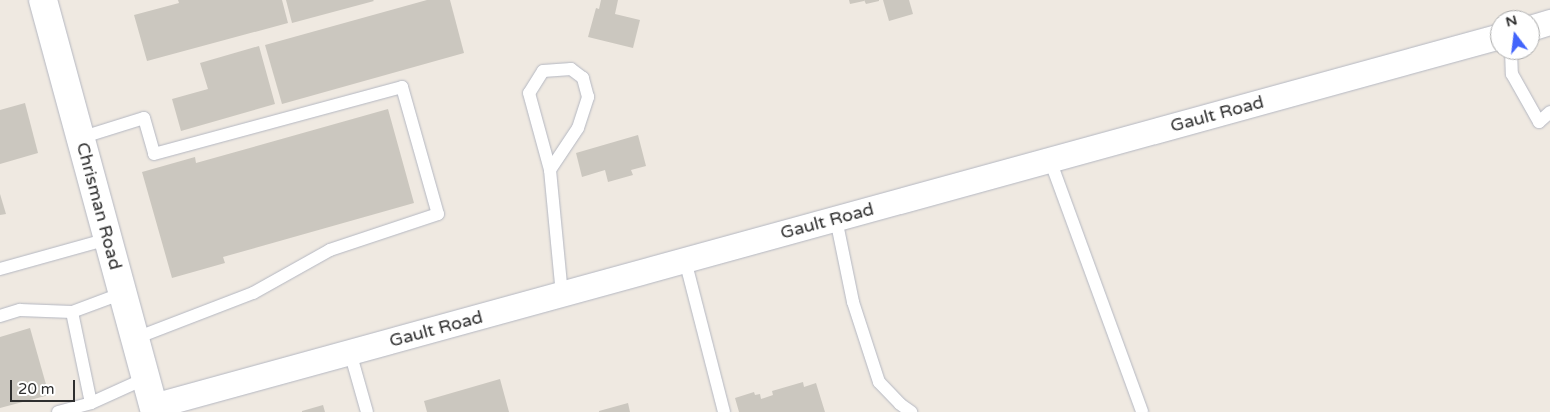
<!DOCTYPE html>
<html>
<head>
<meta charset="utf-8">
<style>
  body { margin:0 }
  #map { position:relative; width:1550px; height:412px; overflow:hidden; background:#efe9e1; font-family:"Varela Round",sans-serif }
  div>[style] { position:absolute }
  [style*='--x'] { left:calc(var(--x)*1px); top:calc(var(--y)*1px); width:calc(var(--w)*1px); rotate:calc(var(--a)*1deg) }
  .building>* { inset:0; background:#cbc7bf }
  .roads { filter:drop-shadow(0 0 1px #b4b7c1) drop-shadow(0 0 1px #b4b7c1) }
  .lane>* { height:12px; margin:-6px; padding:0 6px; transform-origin:6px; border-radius:6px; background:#fff }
  .street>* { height:25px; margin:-12.5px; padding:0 12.5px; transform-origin:12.5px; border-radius:12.5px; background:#fff }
  .secondary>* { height:28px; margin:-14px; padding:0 14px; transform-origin:14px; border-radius:14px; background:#fff }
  span { translate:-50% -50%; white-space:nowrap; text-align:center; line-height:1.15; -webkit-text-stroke:4.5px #fff; paint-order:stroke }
  .street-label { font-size:18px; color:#2e2e2e }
  .north { position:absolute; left:1490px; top:10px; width:50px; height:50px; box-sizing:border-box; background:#fff; border:1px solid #ababab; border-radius:50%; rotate:345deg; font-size:14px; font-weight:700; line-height:20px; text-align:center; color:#2e2e2e }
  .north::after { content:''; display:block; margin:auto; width:18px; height:22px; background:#4264fb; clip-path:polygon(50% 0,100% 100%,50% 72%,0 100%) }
  .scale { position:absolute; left:10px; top:380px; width:65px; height:22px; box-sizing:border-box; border:2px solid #2e2e2e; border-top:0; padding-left:6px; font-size:15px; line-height:18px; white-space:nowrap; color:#2e2e2e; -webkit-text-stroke:4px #fff; paint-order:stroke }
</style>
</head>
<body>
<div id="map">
  <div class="building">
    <i style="clip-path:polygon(178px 0,282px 0,288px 23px,147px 61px,134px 15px,179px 3px)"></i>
    <i style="clip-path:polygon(286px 0,373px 0,374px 1px,292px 23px)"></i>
    <i style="clip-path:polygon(427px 0,450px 0,464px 53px,282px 104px,265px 45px)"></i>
    <i style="clip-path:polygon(601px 0,618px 0,615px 14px,640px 20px,633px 48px,588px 37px,596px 8px,599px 9px)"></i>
    <i style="clip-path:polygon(849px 0,864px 0,864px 1px,850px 4px)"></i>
    <i style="clip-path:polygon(864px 0,879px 0,879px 1px,866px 4px)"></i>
    <i style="clip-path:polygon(883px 0,909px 0,913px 14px,889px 21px)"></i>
    <i style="clip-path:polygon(259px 46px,275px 104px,181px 131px,172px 99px,208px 89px,200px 63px)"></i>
    <i style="clip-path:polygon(25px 103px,38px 153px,0 164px,0 110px)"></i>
    <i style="clip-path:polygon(388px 109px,414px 203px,223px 257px,225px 263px,172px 278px,142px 172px,195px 157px,196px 163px)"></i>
    <i style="clip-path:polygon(638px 135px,646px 166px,631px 170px,633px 175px,608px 182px,605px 170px,582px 177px,576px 153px)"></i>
    <i style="clip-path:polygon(0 194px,6px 214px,0 215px)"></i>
    <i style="clip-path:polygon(30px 328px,49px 395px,0 408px,0 337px)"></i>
    <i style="clip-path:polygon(500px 379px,509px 412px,427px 412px,424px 401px)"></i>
    <i style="clip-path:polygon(803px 382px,804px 387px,816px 383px,825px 412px,739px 412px,735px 398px,754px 392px,755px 395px,760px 394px,761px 399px,773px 395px,772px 391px)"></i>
    <i style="clip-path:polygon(628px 403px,630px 412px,599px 412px,599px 411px)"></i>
    <i style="clip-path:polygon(323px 405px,325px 412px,302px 412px,302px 411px)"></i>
  </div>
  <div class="roads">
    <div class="lane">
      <i style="--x:1511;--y:50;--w:24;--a:88"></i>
      <i style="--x:1512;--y:74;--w:55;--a:60.6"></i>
      <i style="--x:1539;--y:122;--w:15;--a:-42"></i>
      <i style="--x:80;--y:138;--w:67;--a:-17.4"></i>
      <i style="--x:144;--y:118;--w:37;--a:74"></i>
      <i style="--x:154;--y:154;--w:257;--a:-15.1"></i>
      <i style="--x:402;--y:87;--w:132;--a:74.2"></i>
      <i style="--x:438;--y:214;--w:114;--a:161.6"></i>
      <i style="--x:330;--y:250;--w:88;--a:150.8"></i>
      <i style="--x:253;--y:293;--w:125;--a:159"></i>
      <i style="--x:1050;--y:160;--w:268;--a:69.9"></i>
      <i style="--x:550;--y:170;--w:50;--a:-56.3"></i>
      <i style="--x:578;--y:128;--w:33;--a:-72"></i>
      <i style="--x:588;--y:97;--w:20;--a:-105"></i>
      <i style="--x:583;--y:78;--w:15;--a:-143"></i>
      <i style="--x:571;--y:69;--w:28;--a:176"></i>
      <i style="--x:543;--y:71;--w:26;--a:122"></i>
      <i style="--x:529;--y:93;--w:80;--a:74.7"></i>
      <i style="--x:550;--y:170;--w:125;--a:84.5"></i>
      <i style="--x:836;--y:219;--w:85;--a:78.4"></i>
      <i style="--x:853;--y:302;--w:84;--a:72"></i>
      <i style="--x:879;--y:382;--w:30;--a:46"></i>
      <i style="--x:900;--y:404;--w:14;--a:36"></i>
      <i style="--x:685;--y:260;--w:157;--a:75.6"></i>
      <i style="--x:0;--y:269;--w:112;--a:-15.5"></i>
      <i style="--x:0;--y:316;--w:21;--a:-17"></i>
      <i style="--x:20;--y:310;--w:52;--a:2.2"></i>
      <i style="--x:350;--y:352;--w:62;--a:74.2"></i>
      <i style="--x:91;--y:403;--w:93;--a:-101.8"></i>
      <i style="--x:72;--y:312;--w:54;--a:-20.4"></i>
      <i style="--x:58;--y:412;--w:34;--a:-15"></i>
      <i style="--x:91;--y:403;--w:60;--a:-24.4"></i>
    </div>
    <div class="street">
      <i style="--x:1530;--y:28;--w:21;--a:-17"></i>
      <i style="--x:153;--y:406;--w:1397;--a:-15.36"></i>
    </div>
    <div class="secondary">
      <i style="--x:43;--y:0;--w:427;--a:74.8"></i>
    </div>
  </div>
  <div class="street-label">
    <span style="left:1217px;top:114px;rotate:-15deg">Gault Road</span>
    <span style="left:99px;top:206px;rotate:75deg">Chrisman Road</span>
    <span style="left:827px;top:221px;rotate:-15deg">Gault Road</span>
    <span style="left:436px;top:329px;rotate:-15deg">Gault Road</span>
  </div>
  <div class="north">N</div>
  <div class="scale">20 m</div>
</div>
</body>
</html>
